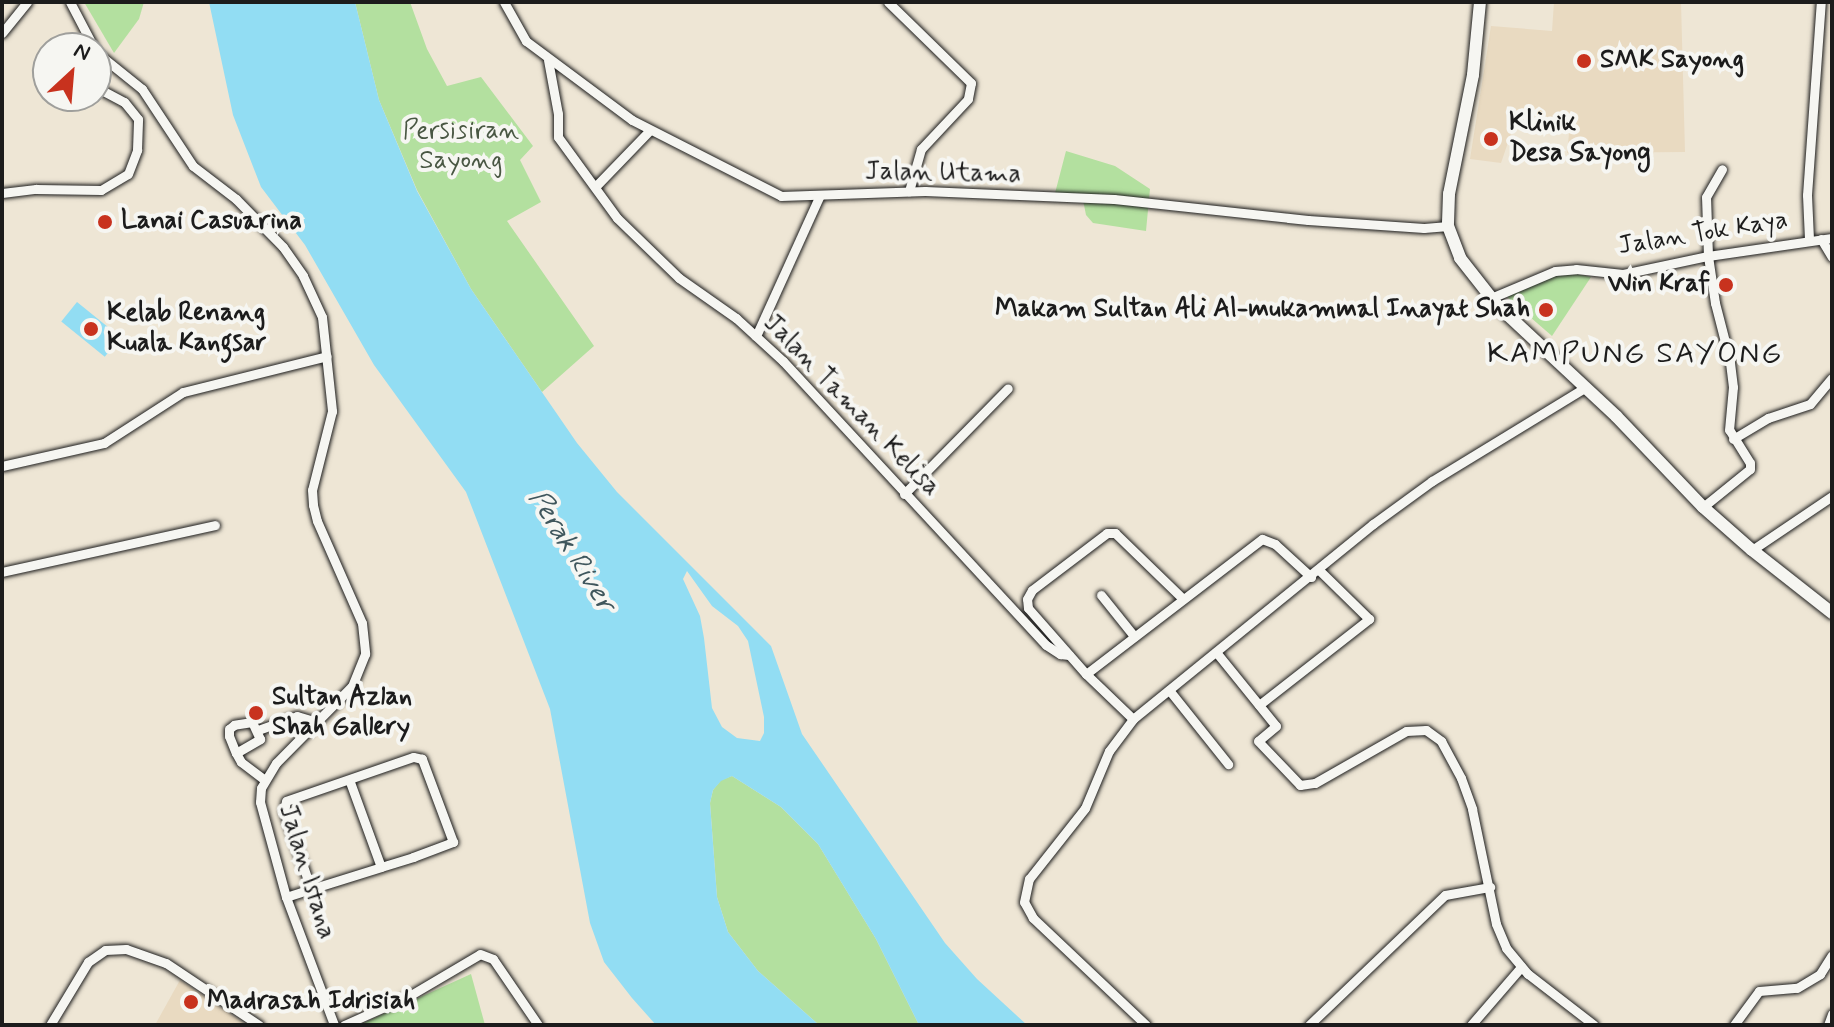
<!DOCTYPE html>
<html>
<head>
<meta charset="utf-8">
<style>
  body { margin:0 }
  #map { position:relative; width:1834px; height:1027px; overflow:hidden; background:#eee6d5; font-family:Mynerve,sans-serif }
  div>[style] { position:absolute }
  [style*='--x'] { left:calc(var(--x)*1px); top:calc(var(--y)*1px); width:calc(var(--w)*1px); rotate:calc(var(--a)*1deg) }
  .built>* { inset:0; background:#e9dac1 }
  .green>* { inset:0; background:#b3e09f }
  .water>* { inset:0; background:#92ddf3; transform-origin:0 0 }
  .roads { filter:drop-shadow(0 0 2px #1c1c1c) drop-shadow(0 0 2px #1c1c1c) }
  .minor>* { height:9px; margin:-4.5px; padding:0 4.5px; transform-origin:4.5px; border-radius:4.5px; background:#f6f6f2 }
  .major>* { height:12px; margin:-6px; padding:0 6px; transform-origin:6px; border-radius:6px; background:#f6f6f2 }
  .dots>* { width:22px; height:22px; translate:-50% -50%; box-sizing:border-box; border:4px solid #f6f6f2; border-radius:50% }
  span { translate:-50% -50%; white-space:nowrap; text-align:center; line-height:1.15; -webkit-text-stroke:8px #f6f6f2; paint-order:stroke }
  .poi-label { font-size:26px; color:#1c1c1c; font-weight:700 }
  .left { translate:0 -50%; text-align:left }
  .right { translate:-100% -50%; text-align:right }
  .park-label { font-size:26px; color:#495743 }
  .street-label { font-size:26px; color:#1c1c1c }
  .water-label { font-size:28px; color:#3f565c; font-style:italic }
  .quarter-label { font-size:30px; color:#1c1c1c; letter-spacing:2px }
  .frame { position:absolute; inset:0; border:4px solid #1c1c1c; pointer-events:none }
  .north { position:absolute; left:32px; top:32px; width:80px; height:80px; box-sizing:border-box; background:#f6f6f2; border:2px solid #9f9f9c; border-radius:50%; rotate:26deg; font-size:22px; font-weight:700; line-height:32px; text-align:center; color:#1c1c1c }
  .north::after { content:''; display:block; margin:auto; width:28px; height:36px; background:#c8321e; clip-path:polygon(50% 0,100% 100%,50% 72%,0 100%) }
</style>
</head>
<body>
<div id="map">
  <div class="built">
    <i style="clip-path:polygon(1554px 2px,1681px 2px,1685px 152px,1567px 153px,1570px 124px,1516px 119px,1501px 163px,1470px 159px,1491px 26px,1552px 31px)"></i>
    <i style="clip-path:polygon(180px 980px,247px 1025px,155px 1025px)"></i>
  </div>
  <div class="green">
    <i style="clip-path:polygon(84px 2px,144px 2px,139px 19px,114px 53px)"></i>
    <i style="clip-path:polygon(355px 2px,410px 2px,427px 49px,447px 86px,481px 77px,533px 146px,520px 160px,541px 202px,507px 221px,594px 346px,542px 392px,471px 289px,417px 190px,379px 100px)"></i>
    <i style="clip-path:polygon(1066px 151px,1115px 166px,1150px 189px,1146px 231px,1093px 223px,1086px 215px,1083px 200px,1054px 197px)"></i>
    <i style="clip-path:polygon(1577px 274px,1591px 277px,1552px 336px,1506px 296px,1555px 275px)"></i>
    <i style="clip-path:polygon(732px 776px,781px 807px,818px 844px,876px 939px,919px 1025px,819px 1025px,758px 971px,728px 932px,717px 897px,710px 803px,713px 790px,721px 780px)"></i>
    <i style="clip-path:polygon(471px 974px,485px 1025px,359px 1025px)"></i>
  </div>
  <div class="water">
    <i style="clip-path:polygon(evenodd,209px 2px,355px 2px,379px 100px,417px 191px,471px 289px,577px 443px,617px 492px,771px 646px,802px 734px,945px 943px,977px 979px,1027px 1025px,919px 1025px,876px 939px,818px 844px,781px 807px,732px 776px,721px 781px,713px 790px,710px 803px,717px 897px,728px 932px,758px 971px,819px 1025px,656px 1025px,632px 998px,604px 962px,590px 923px,550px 709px,466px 492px,374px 365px,305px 245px,261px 187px,233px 115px,209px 2px,687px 571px,712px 606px,738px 626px,748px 641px,764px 717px,764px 733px,760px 741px,737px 738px,722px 727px,712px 708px,704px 638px,700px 616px,683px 579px,687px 571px)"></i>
    <i style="left:77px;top:302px;width:56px;height:25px;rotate:39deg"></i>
  </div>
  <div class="roads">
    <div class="minor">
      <i style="--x:70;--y:2;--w:52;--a:62.4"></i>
      <i style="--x:504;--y:2;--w:45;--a:60.6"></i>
      <i style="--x:526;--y:41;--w:132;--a:36.7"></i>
      <i style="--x:632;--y:120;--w:167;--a:27"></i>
      <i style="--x:781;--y:196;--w:144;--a:-2"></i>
      <i style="--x:925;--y:191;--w:189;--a:2.4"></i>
      <i style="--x:1114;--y:199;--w:195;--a:6.2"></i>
      <i style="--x:1308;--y:220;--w:116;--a:3.9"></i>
      <i style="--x:1424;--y:228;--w:24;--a:-5"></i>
      <i style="--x:888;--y:2;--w:116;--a:44.3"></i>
      <i style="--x:971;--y:83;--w:16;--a:101"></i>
      <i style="--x:968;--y:99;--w:69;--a:133.2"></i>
      <i style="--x:921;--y:149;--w:44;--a:105.9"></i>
      <i style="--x:2;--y:33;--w:40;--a:-51"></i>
      <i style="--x:96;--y:52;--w:59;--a:38.8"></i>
      <i style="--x:142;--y:89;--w:92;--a:56.5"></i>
      <i style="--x:193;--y:166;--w:54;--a:37.5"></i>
      <i style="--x:236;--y:199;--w:67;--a:45.6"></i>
      <i style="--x:283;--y:247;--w:35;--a:55"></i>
      <i style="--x:303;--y:276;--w:45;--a:65.1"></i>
      <i style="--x:322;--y:317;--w:95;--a:83.9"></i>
      <i style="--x:332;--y:411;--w:81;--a:104.2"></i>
      <i style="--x:312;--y:490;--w:15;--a:86"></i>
      <i style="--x:313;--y:505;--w:16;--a:76"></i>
      <i style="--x:317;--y:521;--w:111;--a:66.2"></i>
      <i style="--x:362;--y:623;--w:31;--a:84"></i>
      <i style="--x:365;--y:654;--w:35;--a:112"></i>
      <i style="--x:352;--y:686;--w:108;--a:134.6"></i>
      <i style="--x:276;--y:763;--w:29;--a:121"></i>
      <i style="--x:261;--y:788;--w:14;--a:94"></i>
      <i style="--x:260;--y:802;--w:98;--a:74.7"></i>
      <i style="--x:286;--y:897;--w:137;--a:69.4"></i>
      <i style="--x:548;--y:60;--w:55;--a:79.5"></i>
      <i style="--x:558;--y:114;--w:23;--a:90"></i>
      <i style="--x:558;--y:137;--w:100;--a:53.9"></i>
      <i style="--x:617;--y:218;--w:86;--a:44.1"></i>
      <i style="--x:679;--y:278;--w:70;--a:35.1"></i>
      <i style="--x:736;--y:318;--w:64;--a:42.5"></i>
      <i style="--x:783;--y:361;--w:387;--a:47.2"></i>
      <i style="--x:1046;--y:645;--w:17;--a:33"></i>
      <i style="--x:1060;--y:654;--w:9;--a:6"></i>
      <i style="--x:595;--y:187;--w:78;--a:-46"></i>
      <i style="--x:2;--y:193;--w:34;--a:-7"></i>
      <i style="--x:36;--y:189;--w:65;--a:0.9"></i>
      <i style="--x:101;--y:190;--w:31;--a:-31"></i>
      <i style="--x:128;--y:174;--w:26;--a:-69"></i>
      <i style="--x:137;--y:150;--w:31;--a:-88"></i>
      <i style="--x:138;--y:119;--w:22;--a:-129"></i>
      <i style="--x:124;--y:102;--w:32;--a:-152"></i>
      <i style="--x:1809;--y:239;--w:44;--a:-92.6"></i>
      <i style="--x:1807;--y:195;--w:194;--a:-85.9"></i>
      <i style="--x:1821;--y:239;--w:21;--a:59"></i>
      <i style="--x:1491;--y:298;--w:69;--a:-22.9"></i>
      <i style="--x:1555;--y:271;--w:21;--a:-5"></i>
      <i style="--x:1576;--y:269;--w:47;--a:6.1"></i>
      <i style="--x:1623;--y:274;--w:87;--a:-12"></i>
      <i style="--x:1708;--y:256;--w:125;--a:-8.3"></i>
      <i style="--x:756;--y:336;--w:153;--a:-65.6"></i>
      <i style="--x:1733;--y:439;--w:41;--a:-31"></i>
      <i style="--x:1768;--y:418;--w:44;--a:-18.4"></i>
      <i style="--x:1810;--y:404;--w:34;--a:-50"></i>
      <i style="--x:2;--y:466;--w:105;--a:-12.7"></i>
      <i style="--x:104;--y:443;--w:94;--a:-32.8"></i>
      <i style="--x:183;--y:392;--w:148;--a:-14"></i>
      <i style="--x:904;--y:494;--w:148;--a:-45.5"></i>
      <i style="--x:1703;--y:507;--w:60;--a:-39"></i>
      <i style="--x:1750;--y:469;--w:6;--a:-90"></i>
      <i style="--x:1750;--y:463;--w:39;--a:-122"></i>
      <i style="--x:1729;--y:430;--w:43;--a:-84.7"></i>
      <i style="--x:1733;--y:387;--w:26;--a:-97"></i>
      <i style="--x:1730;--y:361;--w:60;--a:-104.5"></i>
      <i style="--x:1715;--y:303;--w:48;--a:-98.5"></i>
      <i style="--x:1708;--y:256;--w:59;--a:-91.9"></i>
      <i style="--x:1706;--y:197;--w:32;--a:-60"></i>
      <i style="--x:1752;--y:550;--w:97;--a:-34"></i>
      <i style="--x:2;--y:572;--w:218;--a:-12.4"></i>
      <i style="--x:1101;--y:595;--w:53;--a:51.2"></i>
      <i style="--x:1216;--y:652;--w:95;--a:51"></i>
      <i style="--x:1276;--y:726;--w:23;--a:140"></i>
      <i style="--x:1258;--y:741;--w:61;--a:46.3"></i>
      <i style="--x:1300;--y:785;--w:15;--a:-8"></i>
      <i style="--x:1315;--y:783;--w:105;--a:-29.7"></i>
      <i style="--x:1406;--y:731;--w:20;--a:-3"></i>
      <i style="--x:1426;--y:730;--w:19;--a:36"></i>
      <i style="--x:1441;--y:741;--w:42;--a:61.6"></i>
      <i style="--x:1461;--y:778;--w:33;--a:70"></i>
      <i style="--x:1472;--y:809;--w:117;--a:78.2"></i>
      <i style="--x:1496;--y:924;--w:26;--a:67"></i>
      <i style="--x:1506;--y:948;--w:34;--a:50"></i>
      <i style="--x:1528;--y:974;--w:83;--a:37.7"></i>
      <i style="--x:1086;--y:674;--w:222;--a:-37.5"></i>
      <i style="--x:1262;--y:539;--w:14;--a:21"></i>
      <i style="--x:1275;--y:544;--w:49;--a:42.5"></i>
      <i style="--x:1169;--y:690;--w:95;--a:51.4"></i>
      <i style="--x:1259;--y:705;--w:140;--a:-38"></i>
      <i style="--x:1369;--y:619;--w:70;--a:-135.6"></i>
      <i style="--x:1133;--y:719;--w:65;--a:-136.2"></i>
      <i style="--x:1086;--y:674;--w:88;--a:-131.3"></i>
      <i style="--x:1028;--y:608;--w:9;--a:-96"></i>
      <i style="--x:1027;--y:599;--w:10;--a:-61"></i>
      <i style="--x:1032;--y:590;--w:94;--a:-37.2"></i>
      <i style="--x:1107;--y:533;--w:8;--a:0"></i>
      <i style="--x:1115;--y:533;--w:93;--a:44.1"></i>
      <i style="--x:258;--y:730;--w:41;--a:-19.7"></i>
      <i style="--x:297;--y:716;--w:21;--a:17"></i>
      <i style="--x:236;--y:753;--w:28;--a:-30"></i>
      <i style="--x:260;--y:739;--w:19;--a:-115"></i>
      <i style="--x:252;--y:722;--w:18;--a:171"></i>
      <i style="--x:234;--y:725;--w:6;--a:141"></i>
      <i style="--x:229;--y:729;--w:7;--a:90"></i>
      <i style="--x:229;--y:736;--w:18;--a:68"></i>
      <i style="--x:236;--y:753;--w:10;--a:61"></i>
      <i style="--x:241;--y:762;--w:30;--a:37"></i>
      <i style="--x:350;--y:782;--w:90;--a:70"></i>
      <i style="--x:286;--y:897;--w:26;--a:-18"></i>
      <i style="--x:311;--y:889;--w:73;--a:-17.4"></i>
      <i style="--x:381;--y:867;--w:34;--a:-17"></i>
      <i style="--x:413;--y:857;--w:43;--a:-20.6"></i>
      <i style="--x:453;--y:842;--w:89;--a:-110.5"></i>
      <i style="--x:422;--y:759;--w:9;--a:-167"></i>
      <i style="--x:413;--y:757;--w:134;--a:160.9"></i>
      <i style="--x:286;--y:801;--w:10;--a:101"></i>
      <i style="--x:284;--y:811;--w:83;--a:70.9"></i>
      <i style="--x:50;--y:1025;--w:74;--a:-58.9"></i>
      <i style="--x:88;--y:962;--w:21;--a:-35"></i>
      <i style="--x:105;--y:950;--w:21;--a:-3"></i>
      <i style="--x:126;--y:949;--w:42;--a:19.3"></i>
      <i style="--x:166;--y:963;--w:112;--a:33.7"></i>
      <i style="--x:344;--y:1025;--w:71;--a:-24"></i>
      <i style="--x:409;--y:996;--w:82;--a:-30.6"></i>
      <i style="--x:480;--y:954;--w:14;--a:21"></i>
      <i style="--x:493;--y:959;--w:80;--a:55.7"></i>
      <i style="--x:1146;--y:1025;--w:156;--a:-136.6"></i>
      <i style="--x:1033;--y:918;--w:18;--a:-119"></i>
      <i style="--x:1024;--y:902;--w:24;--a:-78"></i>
      <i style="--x:1029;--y:879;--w:90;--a:-51.7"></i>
      <i style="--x:1085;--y:808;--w:62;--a:-67.2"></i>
      <i style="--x:1109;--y:751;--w:40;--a:-53"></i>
      <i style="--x:1133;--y:719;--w:309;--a:-39.1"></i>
      <i style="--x:1373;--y:524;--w:73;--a:-36.1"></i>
      <i style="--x:1432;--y:481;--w:180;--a:-31.4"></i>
      <i style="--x:1309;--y:1025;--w:188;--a:-43.7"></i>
      <i style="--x:1445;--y:895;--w:46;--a:-10.1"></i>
      <i style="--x:1471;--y:1025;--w:77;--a:-49.2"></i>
      <i style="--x:1734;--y:1025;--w:42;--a:-53.7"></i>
      <i style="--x:1759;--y:991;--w:38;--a:-5"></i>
      <i style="--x:1797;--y:988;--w:27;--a:-31"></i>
      <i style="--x:1820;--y:974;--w:22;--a:-58"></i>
      <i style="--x:1828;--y:1025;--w:12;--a:-70"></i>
    </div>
    <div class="major">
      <i style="--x:1480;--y:2;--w:73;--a:95.5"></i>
      <i style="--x:1473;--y:75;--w:121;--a:101.4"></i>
      <i style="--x:1449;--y:194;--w:32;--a:92"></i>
      <i style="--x:1448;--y:226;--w:34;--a:69"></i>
      <i style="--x:1460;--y:258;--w:60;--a:51.8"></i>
      <i style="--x:1497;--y:305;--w:163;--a:43"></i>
      <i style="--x:1616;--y:416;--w:126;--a:46.3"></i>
      <i style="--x:1703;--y:507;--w:65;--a:41.3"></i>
      <i style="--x:1752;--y:550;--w:102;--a:38.2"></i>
    </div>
  </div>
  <div class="dots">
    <i style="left:1584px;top:61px;background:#c8321e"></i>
    <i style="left:1491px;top:139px;background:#c8321e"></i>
    <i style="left:105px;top:222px;background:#c8321e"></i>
    <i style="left:1726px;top:285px;background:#c8321e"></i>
    <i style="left:1546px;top:310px;background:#c8321e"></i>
    <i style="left:91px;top:329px;background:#c8321e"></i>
    <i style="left:256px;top:713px;background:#c8321e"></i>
    <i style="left:191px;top:1002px;background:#c8321e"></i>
  </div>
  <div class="poi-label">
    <span class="left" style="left:1600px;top:61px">SMK Sayong</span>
    <span class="left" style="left:1509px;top:139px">Klinik<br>Desa Sayong</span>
    <span class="left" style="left:121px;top:222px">Lanai Casuarina</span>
    <span class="right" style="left:1710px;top:285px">Win Kraf</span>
    <span class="right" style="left:1530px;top:310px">Makam Sultan Ali Al-mukammal Inayat Shah</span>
    <span class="left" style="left:107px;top:329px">Kelab Renang<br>Kuala Kangsar</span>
    <span class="left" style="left:272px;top:713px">Sultan Azlan<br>Shah Gallery</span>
    <span class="left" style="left:207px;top:1002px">Madrasah Idrisiah</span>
  </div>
  <div class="park-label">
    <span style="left:461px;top:147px">Persisiran<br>Sayong</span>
  </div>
  <div class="street-label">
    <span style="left:943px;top:174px;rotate:1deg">Jalan Utama</span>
    <span style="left:1703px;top:234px;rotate:-9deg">Jalan Tok Kaya</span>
    <span style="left:851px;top:406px;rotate:46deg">Jalan Taman Kelisa</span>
    <span style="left:306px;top:872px;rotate:73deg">Jalan Istana</span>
  </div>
  <div class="water-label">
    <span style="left:571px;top:551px;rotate:58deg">Perak River</span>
  </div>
  <div class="quarter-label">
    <span style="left:1635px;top:354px">KAMPUNG SAYONG</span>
  </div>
  <div class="frame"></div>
  <div class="north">N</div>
</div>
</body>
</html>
